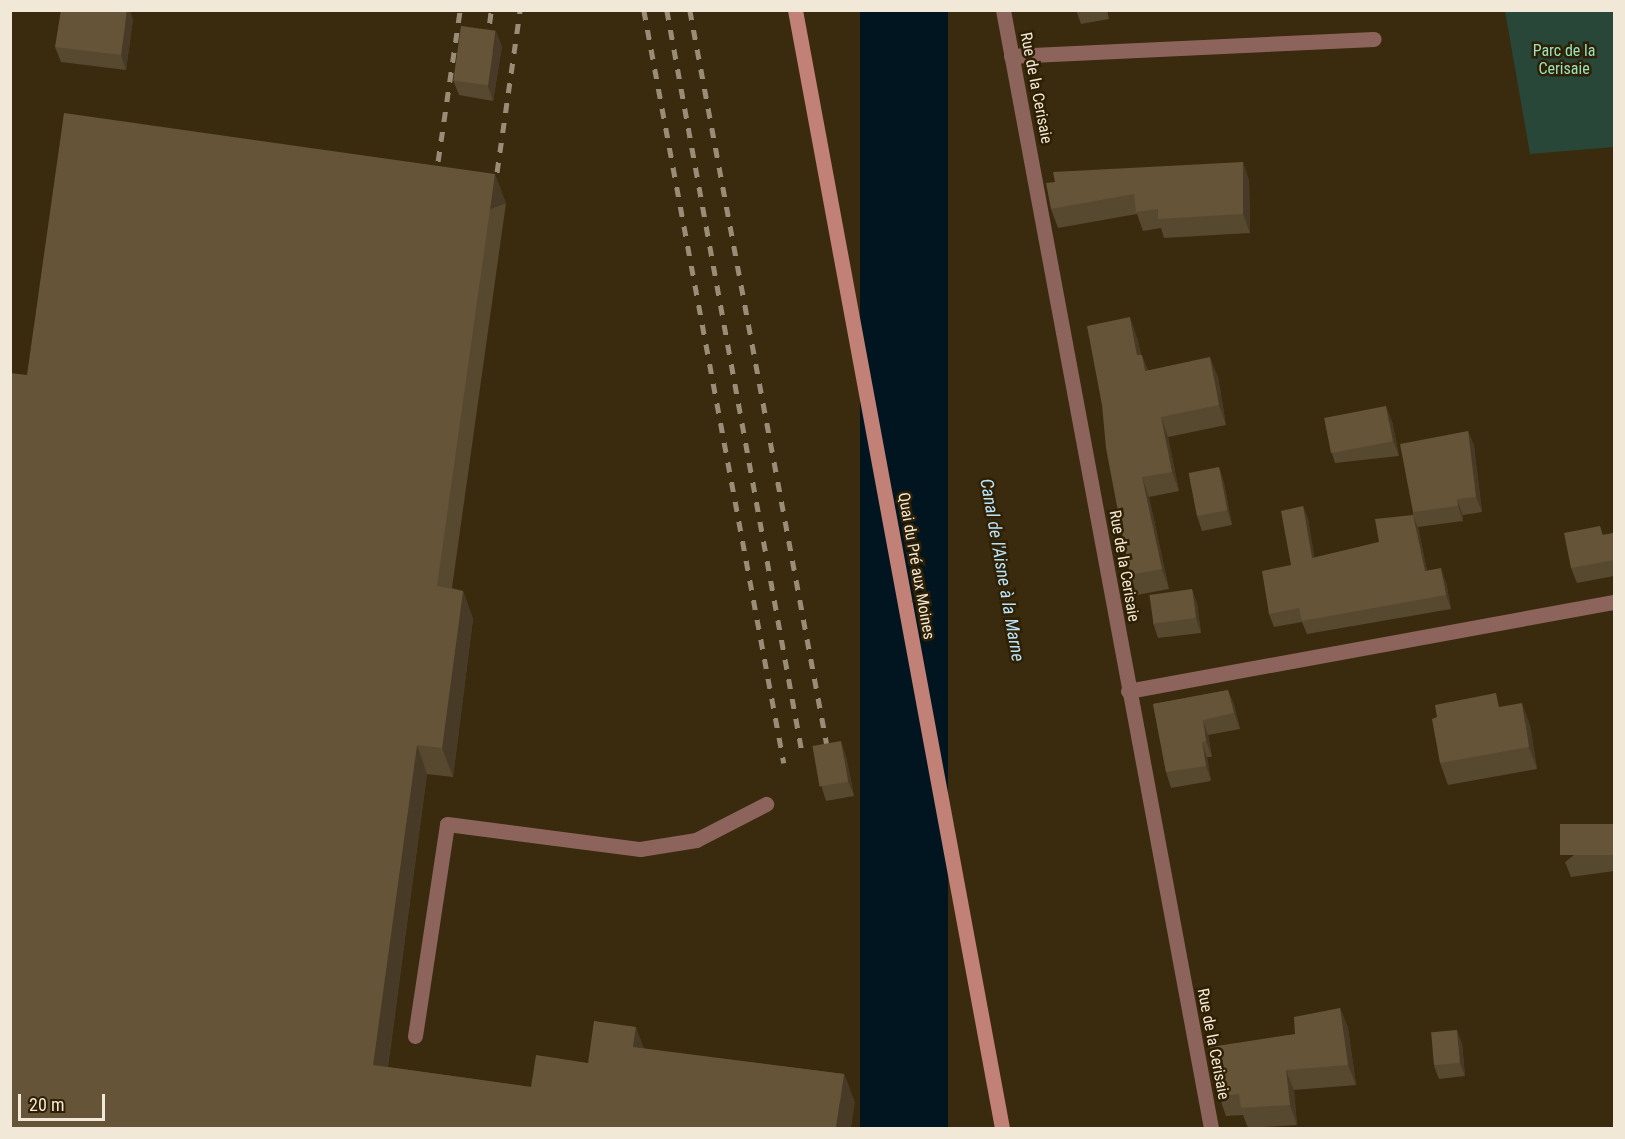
<!DOCTYPE html>
<html>
<head>
<meta charset="utf-8">
<style>
  body { margin:0 }
  #map { position:relative; width:1625px; height:1139px; overflow:hidden; background:#3a2a0e; font-family:"Roboto Condensed",sans-serif }
  div>[style] { position:absolute }
  [style*='--x'] { left:calc(var(--x)*1px); top:calc(var(--y)*1px); width:calc(var(--w)*1px); rotate:calc(var(--a)*1deg) }
  .green>* { inset:0; background:#294739 }
  .water>* { inset:0; background:#00151f; transform-origin:0 0 }
  .lane>* { height:15px; margin:-7.5px; padding:0 7.5px; transform-origin:7.5px; border-radius:7.5px; background:#8c645c }
  .street>* { height:15px; margin:-7.5px; padding:0 7.5px; transform-origin:7.5px; border-radius:7.5px; background:#8c645c }
  .secondary>* { height:15px; margin:-7.5px; padding:0 7.5px; transform-origin:7.5px; border-radius:7.5px; background:#c28176 }
  .rail>* { height:4.5px; margin-top:-2.25px; transform-origin:0; background:repeating-linear-gradient(90deg,#9a8d77 0 10px,transparent 0 20px) }
  .wall>* { inset:0; background:#574830 }
  .shaded-wall>* { inset:0; background:#473b27; transform-origin:0 0 }
  .building>* { inset:0; background:#655438; transform-origin:0 0 }
  span { translate:-50% -50%; white-space:nowrap; text-align:center; line-height:1.15; -webkit-text-stroke:5px #2f2004; paint-order:stroke }
  .park-label { font-size:16px; color:#96e2be }
  .street-label { font-size:16px; color:#f2e8d8 }
  .water-label { font-size:18px; color:#b9e3fb; font-style:italic }
  .frame { position:absolute; inset:0; border:12px solid #f2e8d8; pointer-events:none }
  .scale { position:absolute; left:18px; top:1094px; width:87px; height:27px; box-sizing:border-box; border:3px solid #f2e8d8; border-top:0; padding-left:8px; font-size:18px; line-height:21px; white-space:nowrap; color:#f2e8d8; -webkit-text-stroke:4px #2f2004; paint-order:stroke }
</style>
</head>
<body>
<div id="map">
  <div class="green">
    <i style="clip-path:polygon(1505px 11px,1614px 11px,1614px 147px,1530px 154px)"></i>
  </div>
  <div class="water">
    <i style="left:860px;top:11px;width:88px;height:1135px"></i>
  </div>
  <div class="lane">
    <i style="--x:1011;--y:56;--w:363;--a:-2.7"></i>
    <i style="--x:415;--y:1036;--w:214;--a:-81.4"></i>
    <i style="--x:447;--y:824;--w:195;--a:7.4"></i>
    <i style="--x:640;--y:849;--w:57;--a:-9.1"></i>
    <i style="--x:696;--y:840;--w:79;--a:-27.2"></i>
  </div>
  <div class="street">
    <i style="--x:1003;--y:10;--w:1137;--a:79.46"></i>
    <i style="--x:1128;--y:691;--w:494;--a:-10.4"></i>
  </div>
  <div class="secondary">
    <i style="--x:795;--y:10;--w:1137;--a:79.51"></i>
  </div>
  <div class="rail">
    <i style="--x:644;--y:10;--w:766;--a:79.47"></i>
    <i style="--x:667;--y:10;--w:759;--a:79.68"></i>
    <i style="--x:690;--y:10;--w:753;--a:79.44"></i>
    <i style="--x:487;--y:43;--w:33;--a:-83"></i>
    <i style="--x:435;--y:181;--w:173;--a:-81.7"></i>
    <i style="--x:494;--y:192;--w:184;--a:-81.9"></i>
  </div>
  <div class="wall">
    <i style="clip-path:polygon(1076px 10px,1107px 10px,1109px 19px,1081px 24px)"></i>
    <i style="clip-path:polygon(133px 19px,126px 70px,61px 62px,55px 47px)"></i>
    <i style="clip-path:polygon(502px 46px,493px 101px,459px 95px,453px 80px)"></i>
    <i style="clip-path:polygon(1243px 162px,1249px 181px,1250px 233px,1164px 238px,1161px 228px,1143px 231px,1137px 214px,1058px 228px,1051px 209px)"></i>
    <i style="clip-path:polygon(506px 203px,452px 588px,463px 591px,473px 619px,453px 777px,427px 774px,388px 1067px,531px 1087px,588px 1063px,644px 1049px,844px 1074px,855px 1103px,10px 1128px,27px 375px)"></i>
    <i style="clip-path:polygon(1137px 337px,1141px 355px,1148px 370px,1218px 377px,1226px 425px,1168px 437px,1179px 491px,1149px 497px,1169px 589px,1137px 595px,1130px 575px)"></i>
    <i style="clip-path:polygon(1392px 421px,1399px 456px,1335px 463px,1330px 447px)"></i>
    <i style="clip-path:polygon(1468px 431px,1474px 446px,1482px 512px,1463px 515px,1463px 521px,1418px 527px,1427px 571px,1446px 582px,1451px 609px,1307px 634px,1302px 622px,1274px 627px,1269px 614px,1291px 565px,1303px 506px,1308px 519px,1314px 558px,1379px 542px,1413px 515px,1413px 512px)"></i>
    <i style="clip-path:polygon(1219px 467px,1224px 483px,1232px 525px,1202px 531px,1197px 516px)"></i>
    <i style="clip-path:polygon(1600px 526px,1603px 535px,1614px 533px,1614px 576px,1577px 583px,1571px 568px)"></i>
    <i style="clip-path:polygon(1192px 589px,1197px 604px,1201px 633px,1158px 638px,1153px 623px)"></i>
    <i style="clip-path:polygon(1228px 690px,1234px 705px,1240px 729px,1208px 735px,1212px 757px,1207px 757px,1211px 781px,1171px 788px,1166px 772px,1153px 704px)"></i>
    <i style="clip-path:polygon(1501px 707px,1530px 725px,1537px 769px,1448px 785px,1440px 763px)"></i>
    <i style="clip-path:polygon(846px 756px,854px 796px,826px 801px,821px 785px)"></i>
    <i style="clip-path:polygon(1614px 824px,1614px 871px,1571px 877px,1565px 862px)"></i>
    <i style="clip-path:polygon(1340px 1008px,1348px 1028px,1356px 1085px,1294px 1090px,1297px 1125px,1248px 1128px,1243px 1115px,1226px 1116px,1219px 1096px,1295px 1034px)"></i>
    <i style="clip-path:polygon(1462px 1043px,1465px 1076px,1439px 1079px,1434px 1066px)"></i>
  </div>
  <div class="shaded-wall">
    <i style="clip-path:polygon(127px 10px,130px 10px,133px 19px,126px 70px,121px 55px)"></i>
    <i style="clip-path:polygon(496px 31px,502px 46px,493px 101px,488px 86px)"></i>
    <i style="clip-path:polygon(1243px 162px,1249px 181px,1250px 233px,1243px 214px)"></i>
    <i style="left:495px;top:174px;width:31px;height:416px;rotate:69deg"></i>
    <i style="clip-path:polygon(1130px 317px,1137px 337px,1145px 375px,1137px 355px)"></i>
    <i style="clip-path:polygon(1142px 355px,1149px 374px,1145px 371px)"></i>
    <i style="clip-path:polygon(1210px 357px,1218px 377px,1226px 425px,1219px 405px)"></i>
    <i style="clip-path:polygon(1386px 406px,1392px 421px,1399px 456px,1393px 441px)"></i>
    <i style="clip-path:polygon(1161px 417px,1168px 437px,1179px 491px,1172px 472px)"></i>
    <i style="clip-path:polygon(1468px 431px,1474px 446px,1482px 512px,1476px 497px)"></i>
    <i style="clip-path:polygon(1219px 467px,1224px 483px,1232px 525px,1227px 510px)"></i>
    <i style="clip-path:polygon(1142px 477px,1149px 497px,1169px 589px,1162px 569px)"></i>
    <i style="clip-path:polygon(1457px 499px,1463px 515px,1463px 521px,1458px 506px)"></i>
    <i style="clip-path:polygon(1303px 506px,1308px 519px,1317px 572px,1312px 558px)"></i>
    <i style="clip-path:polygon(1413px 515px,1418px 528px,1430px 585px,1425px 571px)"></i>
    <i style="clip-path:polygon(1441px 568px,1446px 582px,1451px 609px,1446px 595px)"></i>
    <i style="clip-path:polygon(1192px 589px,1197px 604px,1201px 633px,1196px 618px)"></i>
    <i style="clip-path:polygon(463px 591px,473px 619px,453px 777px,442px 748px)"></i>
    <i style="clip-path:polygon(1228px 690px,1234px 705px,1240px 729px,1234px 713px)"></i>
    <i style="clip-path:polygon(1522px 703px,1530px 725px,1537px 769px,1529px 747px)"></i>
    <i style="clip-path:polygon(1203px 720px,1208px 735px,1212px 757px,1206px 741px)"></i>
    <i style="clip-path:polygon(841px 741px,846px 756px,854px 796px,848px 781px)"></i>
    <i style="clip-path:polygon(1202px 742px,1207px 757px,1211px 781px,1206px 766px)"></i>
    <i style="clip-path:polygon(417px 745px,427px 774px,384px 1094px,373px 1065px)"></i>
    <i style="clip-path:polygon(1340px 1008px,1348px 1028px,1356px 1085px,1348px 1065px)"></i>
    <i style="clip-path:polygon(636px 1027px,647px 1056px,633px 1047px)"></i>
    <i style="clip-path:polygon(1457px 1030px,1462px 1043px,1465px 1076px,1460px 1063px)"></i>
    <i style="clip-path:polygon(1286px 1070px,1294px 1090px,1297px 1125px,1290px 1105px)"></i>
    <i style="clip-path:polygon(844px 1074px,855px 1103px,851px 1128px,836px 1128px)"></i>
  </div>
  <div class="building">
    <i style="clip-path:polygon(61px 10px,127px 10px,121px 55px,55px 47px)"></i>
    <i style="left:461px;top:26px;width:35px;height:55px;rotate:8deg"></i>
    <i style="clip-path:polygon(64px 113px,495px 174px,437px 586px,463px 591px,442px 748px,417px 745px,373px 1065px,531px 1087px,536px 1055px,588px 1063px,594px 1021px,636px 1027px,633px 1047px,844px 1074px,836px 1128px,10px 1128px,10px 373px,27px 375px)"></i>
    <i style="clip-path:polygon(1243px 162px,1243px 214px,1158px 219px,1158px 209px,1136px 212px,1134px 194px,1051px 209px,1046px 183px,1055px 182px,1053px 172px)"></i>
    <i style="clip-path:polygon(1130px 317px,1137px 355px,1142px 355px,1145px 371px,1210px 357px,1219px 405px,1161px 417px,1172px 472px,1142px 477px,1162px 569px,1130px 575px,1106px 448px,1102px 405px,1087px 326px)"></i>
    <i style="left:1386px;top:406px;width:36px;height:63px;rotate:79deg"></i>
    <i style="clip-path:polygon(1468px 431px,1476px 497px,1457px 499px,1458px 506px,1413px 512px,1400px 444px)"></i>
    <i style="left:1219px;top:467px;width:44px;height:31px;rotate:79deg"></i>
    <i style="clip-path:polygon(1303px 506px,1312px 558px,1379px 542px,1375px 519px,1413px 515px,1425px 571px,1441px 568px,1446px 595px,1302px 621px,1299px 608px,1269px 614px,1262px 571px,1291px 565px,1281px 511px)"></i>
    <i style="clip-path:polygon(1600px 526px,1602px 535px,1614px 533px,1614px 560px,1571px 568px,1564px 533px)"></i>
    <i style="left:1192px;top:589px;width:29px;height:43px;rotate:82deg"></i>
    <i style="clip-path:polygon(1228px 690px,1234px 713px,1203px 720px,1206px 741px,1202px 742px,1206px 766px,1166px 772px,1153px 704px)"></i>
    <i style="clip-path:polygon(1496px 693px,1499px 707px,1522px 703px,1529px 747px,1440px 763px,1432px 719px,1437px 717px,1435px 705px)"></i>
    <i style="left:841px;top:741px;width:41px;height:29px;rotate:80deg"></i>
    <i style="left:1614px;top:824px;width:31px;height:54px;rotate:90deg"></i>
    <i style="clip-path:polygon(1340px 1008px,1348px 1065px,1286px 1070px,1290px 1105px,1241px 1108px,1239px 1094px,1219px 1096px,1210px 1047px,1295px 1034px,1294px 1017px)"></i>
    <i style="left:1457px;top:1030px;width:33px;height:26px;rotate:85deg"></i>
  </div>
  <div class="park-label">
    <span style="left:1564px;top:60px">Parc de la<br>Cerisaie</span>
  </div>
  <div class="street-label">
    <span style="left:1036px;top:88px;rotate:79deg">Rue de la Cerisaie</span>
    <span style="left:916px;top:566px;rotate:80deg">Quai du Pré aux Moines</span>
    <span style="left:1124px;top:566px;rotate:80deg">Rue de la Cerisaie</span>
    <span style="left:1213px;top:1044px;rotate:79deg">Rue de la Cerisaie</span>
  </div>
  <div class="water-label">
    <span style="left:1002px;top:570px;rotate:80deg">Canal de l'Aisne à la Marne</span>
  </div>
  <div class="frame"></div>
  <div class="scale">20 m</div>
</div>
</body>
</html>
